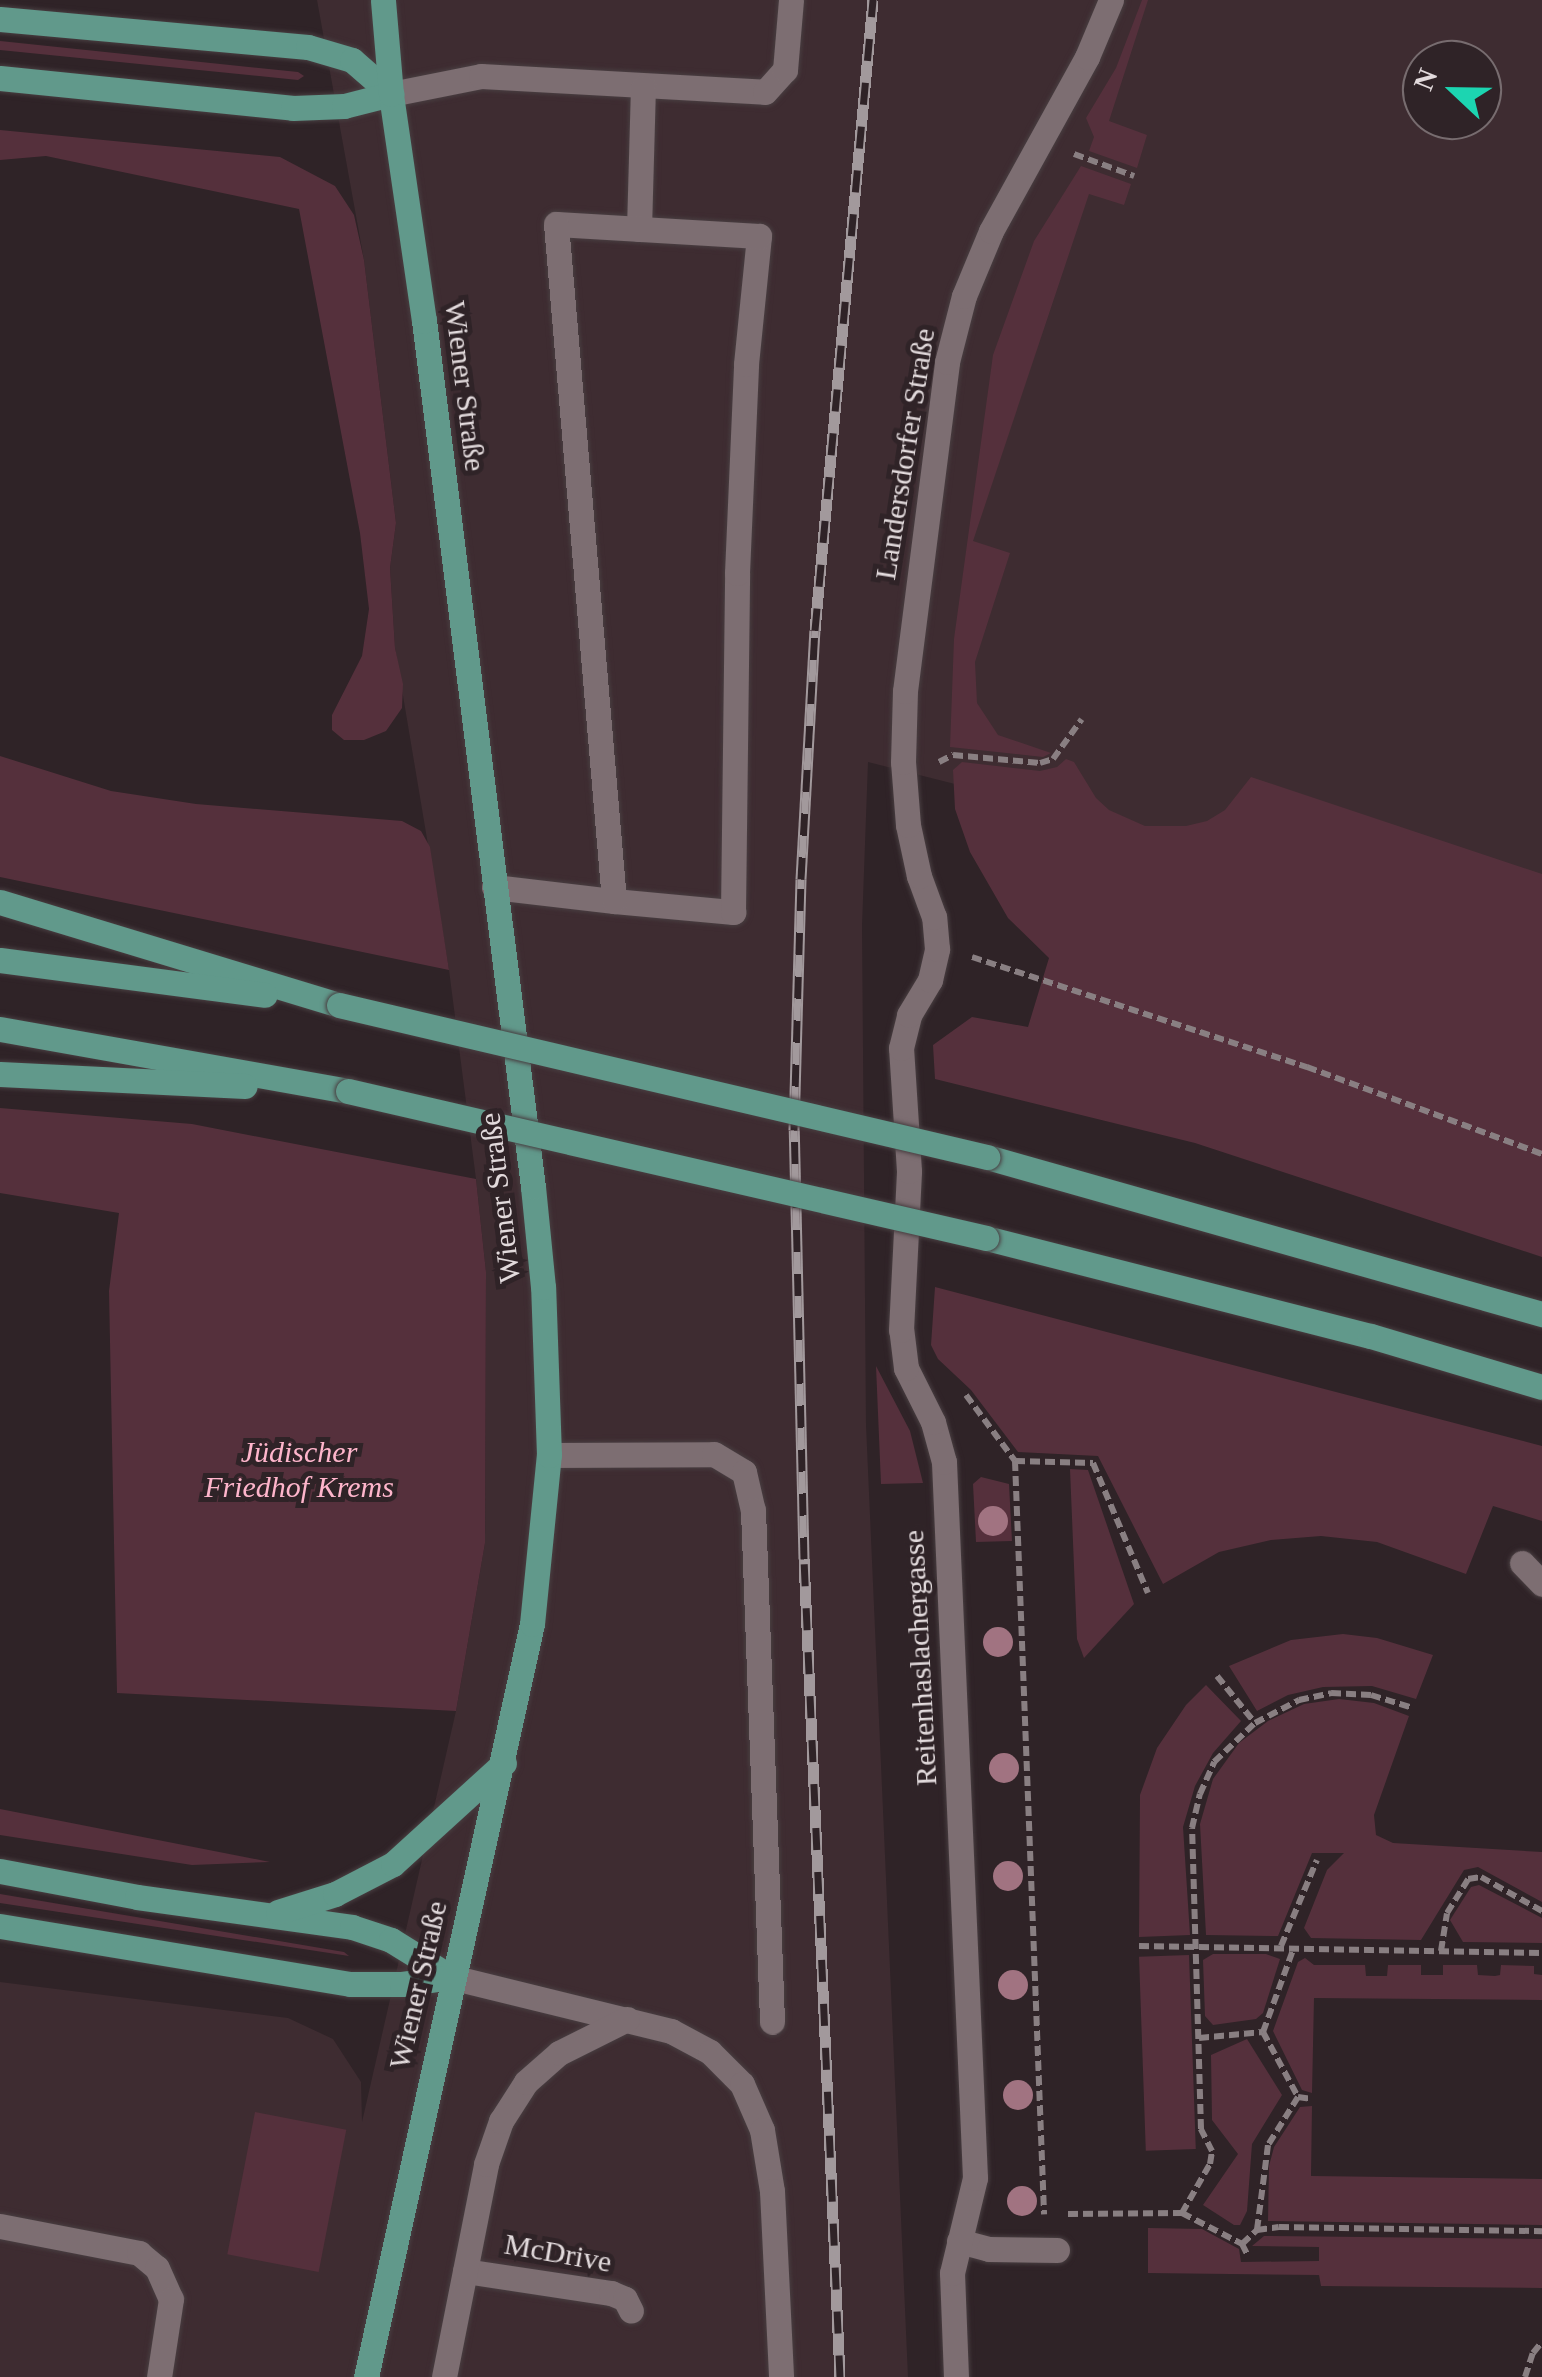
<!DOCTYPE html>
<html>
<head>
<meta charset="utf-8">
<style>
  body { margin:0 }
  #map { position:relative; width:1542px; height:2377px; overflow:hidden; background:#2f2327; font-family:Georgia,serif }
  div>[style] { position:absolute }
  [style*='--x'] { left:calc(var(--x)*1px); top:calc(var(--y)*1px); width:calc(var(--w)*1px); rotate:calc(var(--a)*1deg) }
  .built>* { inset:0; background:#3e2c31 }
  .green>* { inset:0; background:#55303c; transform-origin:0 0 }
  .path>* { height:6px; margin-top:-3px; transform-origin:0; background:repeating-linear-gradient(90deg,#897f82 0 10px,transparent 0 15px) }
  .roads { filter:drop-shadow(0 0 2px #483e41) drop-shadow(0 0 2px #483e41) }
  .lane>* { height:25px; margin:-12.5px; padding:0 12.5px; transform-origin:12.5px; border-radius:12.5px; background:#7d6e72 }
  .street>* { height:25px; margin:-12.5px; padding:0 12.5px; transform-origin:12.5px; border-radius:12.5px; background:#7d6e72 }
  .primary>* { height:25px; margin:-12.5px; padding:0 12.5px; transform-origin:12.5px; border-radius:12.5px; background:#61998b }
  .rail>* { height:11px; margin-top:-5.5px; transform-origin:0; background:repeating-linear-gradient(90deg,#2f2327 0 22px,#a2999c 0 44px); box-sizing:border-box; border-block:2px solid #a2999c }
  .bridges { filter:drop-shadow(0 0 2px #483e41) drop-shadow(0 0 2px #483e41) }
  .primary-bridge>* { height:25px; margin:-12.5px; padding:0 12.5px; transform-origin:12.5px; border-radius:12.5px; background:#61998b }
  .trees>* { width:30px; height:30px; margin:-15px; border-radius:50%; background:#a17381 }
  span { translate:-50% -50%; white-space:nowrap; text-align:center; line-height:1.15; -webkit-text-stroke:10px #2f2327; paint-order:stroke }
  .street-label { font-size:30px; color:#e2dadc }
  .park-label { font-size:30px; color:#feb5cb; font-style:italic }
  .north { position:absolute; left:1402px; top:40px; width:100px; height:100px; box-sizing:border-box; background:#2f2327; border:2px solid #776c6f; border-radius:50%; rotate:292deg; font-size:28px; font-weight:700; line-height:40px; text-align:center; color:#e2dadc }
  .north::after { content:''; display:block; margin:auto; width:35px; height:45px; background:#1cd5b1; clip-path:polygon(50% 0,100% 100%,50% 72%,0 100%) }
</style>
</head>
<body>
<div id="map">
  <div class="built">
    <i style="clip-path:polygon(evenodd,317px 0,1542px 0,1542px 933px,868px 762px,862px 926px,866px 1425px,908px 2377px,0 2377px,0 1982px,288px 2018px,333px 2039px,361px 2082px,362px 2122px,456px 1711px,485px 1543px,486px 1272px,476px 1179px,449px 970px,395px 648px,390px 568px,396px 523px,364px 260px,317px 0,1422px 60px,1482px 60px,1482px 120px,1422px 120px,1422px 60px)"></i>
  </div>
  <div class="green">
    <i style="clip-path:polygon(1142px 0,1148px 0,1109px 121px,1147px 135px,1137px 168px,1089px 151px,1094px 137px,1086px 118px,1116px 68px)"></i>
    <i style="clip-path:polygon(0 41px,298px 72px,304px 76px,298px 80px,0 50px)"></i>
    <i style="clip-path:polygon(0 130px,280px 157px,335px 186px,354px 215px,364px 260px,396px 523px,390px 568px,395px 648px,403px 684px,402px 708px,386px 731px,364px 740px,344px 740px,332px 730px,332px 715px,362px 656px,369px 609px,360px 533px,299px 209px,46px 156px,0 160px)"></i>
    <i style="clip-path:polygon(1081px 166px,1131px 184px,1124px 205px,1089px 194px,973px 541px,1010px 553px,975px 662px,977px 703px,998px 735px,1051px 753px,1043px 757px,950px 747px,954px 639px,993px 355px,1034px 241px)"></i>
    <i style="clip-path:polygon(0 756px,111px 791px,196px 804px,402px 821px,421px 831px,430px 847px,449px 970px,0 877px)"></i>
    <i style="clip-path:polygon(1066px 759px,1074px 762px,1096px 798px,1109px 810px,1145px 826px,1186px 826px,1207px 821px,1225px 810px,1251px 777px,1542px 874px,1542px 1257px,1195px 1143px,935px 1079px,933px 1045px,972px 1017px,1028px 1027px,1049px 958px,1008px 918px,970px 852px,955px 809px,953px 770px,962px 762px,1040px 771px,1057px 767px)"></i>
    <i style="clip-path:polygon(0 1108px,192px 1124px,476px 1179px,486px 1272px,485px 1543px,456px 1711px,117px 1693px,109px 1291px,119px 1213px,0 1193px)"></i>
    <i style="clip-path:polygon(935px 1287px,1542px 1446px,1542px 1521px,1493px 1506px,1466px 1574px,1377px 1542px,1321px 1536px,1271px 1540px,1219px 1552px,1163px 1584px,1098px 1456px,1018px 1452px,971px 1390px,938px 1359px,931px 1345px)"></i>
    <i style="clip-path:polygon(876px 1366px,910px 1431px,923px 1483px,881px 1484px)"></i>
    <i style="clip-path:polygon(1070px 1469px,1088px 1470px,1134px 1604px,1084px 1658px,1077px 1639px)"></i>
    <i style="clip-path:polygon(981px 1477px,1009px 1484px,1012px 1541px,976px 1542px,973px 1484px)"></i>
    <i style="clip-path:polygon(1343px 1634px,1377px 1638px,1433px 1655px,1416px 1699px,1372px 1686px,1323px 1687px,1288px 1695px,1257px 1711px,1229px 1666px,1291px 1640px)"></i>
    <i style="clip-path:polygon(1206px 1685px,1241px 1721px,1213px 1753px,1195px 1786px,1183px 1827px,1190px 1935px,1139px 1937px,1140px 1795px,1157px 1748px,1186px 1705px)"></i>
    <i style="clip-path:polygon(1339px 1699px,1374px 1703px,1409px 1716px,1374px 1815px,1376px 1835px,1393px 1843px,1542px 1852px,1542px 1902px,1478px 1867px,1464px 1870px,1421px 1940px,1311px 1938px,1304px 1928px,1327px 1870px,1344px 1853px,1312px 1853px,1278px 1936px,1206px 1935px,1200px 1824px,1213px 1779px,1239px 1743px,1268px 1721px,1304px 1704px)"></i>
    <i style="clip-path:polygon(0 1809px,270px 1862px,192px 1865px,0 1835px)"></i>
    <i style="clip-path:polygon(1479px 1885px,1542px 1918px,1542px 1943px,1463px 1942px,1450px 1920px,1471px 1887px)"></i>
    <i style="clip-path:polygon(0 1894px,344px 1952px,349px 1956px,0 1903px)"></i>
    <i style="clip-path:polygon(1213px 1954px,1266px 1954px,1280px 1959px,1263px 2013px,1256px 2019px,1213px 2025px,1205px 2016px,1203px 1960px)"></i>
    <i style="left:1189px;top:1955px;width:194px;height:50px;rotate:88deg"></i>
    <i style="clip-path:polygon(1305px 1958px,1314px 1965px,1365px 1965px,1366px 1976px,1387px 1976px,1388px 1965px,1421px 1965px,1421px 1975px,1443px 1975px,1443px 1965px,1477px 1965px,1478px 1975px,1495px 1976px,1500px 1975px,1501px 1965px,1534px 1966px,1534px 1974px,1542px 1975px,1542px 2000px,1314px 1998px,1312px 2093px,1302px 2090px,1273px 2031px,1298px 1962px)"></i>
    <i style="clip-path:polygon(1247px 2039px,1282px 2095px,1252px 2144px,1247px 2211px,1240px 2225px,1234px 2225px,1203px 2205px,1238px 2154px,1212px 2120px,1211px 2055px)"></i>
    <i style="clip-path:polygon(1312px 2106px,1311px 2176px,1542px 2179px,1542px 2225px,1268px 2221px,1269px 2166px,1274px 2147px,1300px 2107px)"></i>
    <i style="left:255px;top:2112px;width:93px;height:145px;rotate:11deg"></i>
    <i style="clip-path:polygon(1148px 2228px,1202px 2229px,1239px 2249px,1241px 2262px,1319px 2261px,1319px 2247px,1252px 2246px,1264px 2236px,1542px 2239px,1542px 2288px,1321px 2286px,1319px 2275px,1148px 2273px)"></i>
  </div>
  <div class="path">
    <i style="--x:1074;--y:154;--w:64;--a:20.1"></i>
    <i style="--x:939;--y:762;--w:16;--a:-27"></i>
    <i style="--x:953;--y:755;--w:87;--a:5.3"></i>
    <i style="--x:1040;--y:763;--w:14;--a:-17"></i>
    <i style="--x:1053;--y:759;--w:49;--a:-54.1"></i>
    <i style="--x:972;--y:957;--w:353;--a:18.2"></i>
    <i style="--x:1307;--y:1067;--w:251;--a:20.3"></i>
    <i style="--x:966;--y:1395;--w:82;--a:53.4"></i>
    <i style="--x:1015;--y:1461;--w:754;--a:87.79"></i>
    <i style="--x:1015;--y:1461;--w:78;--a:1.5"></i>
    <i style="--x:1093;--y:1463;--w:141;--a:67.1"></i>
    <i style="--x:1217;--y:1676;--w:60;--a:51"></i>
    <i style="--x:1139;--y:1946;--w:403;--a:1"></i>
    <i style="--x:1281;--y:1946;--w:93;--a:-67.3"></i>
    <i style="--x:1441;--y:1951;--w:38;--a:-81"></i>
    <i style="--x:1447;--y:1913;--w:40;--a:-58"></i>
    <i style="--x:1468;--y:1879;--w:13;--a:-9"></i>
    <i style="--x:1481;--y:1877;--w:70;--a:29.1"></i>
    <i style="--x:1263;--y:2032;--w:87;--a:-69.9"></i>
    <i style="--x:1199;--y:2038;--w:64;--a:-5.4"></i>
    <i style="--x:1263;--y:2032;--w:74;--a:61.7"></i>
    <i style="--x:1298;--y:2097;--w:57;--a:122"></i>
    <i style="--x:1268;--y:2145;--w:86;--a:97.4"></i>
    <i style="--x:1298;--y:2097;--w:14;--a:8"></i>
    <i style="--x:1182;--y:2213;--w:68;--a:27.3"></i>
    <i style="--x:1242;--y:2244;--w:21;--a:-43"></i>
    <i style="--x:1257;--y:2230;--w:22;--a:-8"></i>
    <i style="--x:1279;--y:2227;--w:263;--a:0.9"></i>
    <i style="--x:1068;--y:2214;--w:114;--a:-0.5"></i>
    <i style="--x:1182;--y:2213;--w:56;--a:-60.3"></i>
    <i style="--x:1210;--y:2164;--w:13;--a:-81"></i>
    <i style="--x:1212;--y:2151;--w:25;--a:-117"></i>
    <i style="--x:1201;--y:2129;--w:301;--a:-91.7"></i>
    <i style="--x:1192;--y:1828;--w:35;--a:-77"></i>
    <i style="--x:1200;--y:1794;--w:35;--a:-66"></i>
    <i style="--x:1214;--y:1762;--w:57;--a:-43.6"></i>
    <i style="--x:1255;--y:1723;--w:50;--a:-27.6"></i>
    <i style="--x:1299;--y:1700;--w:33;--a:-12"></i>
    <i style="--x:1331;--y:1693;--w:40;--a:2.9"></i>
    <i style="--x:1371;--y:1695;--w:41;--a:17.1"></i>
    <i style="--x:1242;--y:2244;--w:11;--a:63"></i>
    <i style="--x:1525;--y:2377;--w:25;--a:-72"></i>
    <i style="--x:1533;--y:2353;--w:14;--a:-51"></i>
  </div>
  <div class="roads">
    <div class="lane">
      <i style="--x:391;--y:94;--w:92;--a:-11.3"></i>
      <i style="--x:481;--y:76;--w:284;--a:3.2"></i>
      <i style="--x:765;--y:92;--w:30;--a:-48"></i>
      <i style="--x:785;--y:70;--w:70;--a:-85.1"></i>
      <i style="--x:639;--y:229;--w:141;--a:-88.4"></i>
      <i style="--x:494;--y:887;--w:121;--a:6.7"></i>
      <i style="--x:614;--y:901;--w:120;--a:5.3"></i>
      <i style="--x:733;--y:912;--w:339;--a:-89.3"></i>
      <i style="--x:737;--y:573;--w:209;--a:-87.5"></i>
      <i style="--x:746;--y:364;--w:129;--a:-84.2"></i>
      <i style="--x:759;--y:236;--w:203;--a:-176.6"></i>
      <i style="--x:556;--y:224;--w:679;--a:85.1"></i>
      <i style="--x:549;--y:1455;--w:165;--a:-0.3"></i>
      <i style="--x:714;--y:1454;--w:35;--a:31"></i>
      <i style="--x:744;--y:1472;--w:39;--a:77"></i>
      <i style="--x:753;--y:1510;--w:512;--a:87.87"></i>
      <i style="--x:451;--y:1977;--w:227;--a:13.8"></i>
      <i style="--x:671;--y:2031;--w:44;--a:28.3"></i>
      <i style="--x:710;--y:2052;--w:45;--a:45"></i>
      <i style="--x:742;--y:2084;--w:50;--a:66.5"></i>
      <i style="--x:762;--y:2130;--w:62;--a:80.7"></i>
      <i style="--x:772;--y:2191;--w:186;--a:87.2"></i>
      <i style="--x:0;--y:2226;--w:142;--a:11"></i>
      <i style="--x:139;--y:2253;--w:23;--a:40"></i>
      <i style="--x:157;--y:2268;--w:34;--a:66"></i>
      <i style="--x:171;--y:2299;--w:79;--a:98.7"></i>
      <i style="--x:959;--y:2241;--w:31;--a:15"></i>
      <i style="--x:989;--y:2249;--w:68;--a:0.8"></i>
      <i style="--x:465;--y:2271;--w:148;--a:8.6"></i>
      <i style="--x:611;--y:2293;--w:15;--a:23"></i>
      <i style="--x:625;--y:2299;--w:13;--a:63"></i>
      <i style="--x:444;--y:2377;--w:217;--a:-78.8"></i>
      <i style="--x:486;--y:2164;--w:46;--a:-70.8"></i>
      <i style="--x:501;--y:2121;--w:46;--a:-57.3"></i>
      <i style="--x:526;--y:2082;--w:44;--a:-41.3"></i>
      <i style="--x:559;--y:2053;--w:76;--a:-26.6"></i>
    </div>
    <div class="street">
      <i style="--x:1522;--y:1563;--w:29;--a:46"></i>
      <i style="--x:956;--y:2377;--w:104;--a:-92.2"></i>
      <i style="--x:952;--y:2273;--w:98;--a:-76.4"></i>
      <i style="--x:975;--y:2178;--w:717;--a:-92.48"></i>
      <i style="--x:944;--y:1462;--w:41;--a:-105.4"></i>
      <i style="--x:933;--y:1422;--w:60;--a:-116.6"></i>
      <i style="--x:906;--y:1368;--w:38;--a:-97"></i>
      <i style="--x:901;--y:1330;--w:159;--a:-87.1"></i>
      <i style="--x:909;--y:1171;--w:123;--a:-93.7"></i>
      <i style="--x:901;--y:1048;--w:34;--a:-76"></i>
      <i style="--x:909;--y:1015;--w:41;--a:-59"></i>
      <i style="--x:930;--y:980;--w:32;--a:-77"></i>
      <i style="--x:937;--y:949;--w:32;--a:-95"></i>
      <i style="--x:934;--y:917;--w:44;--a:-110.1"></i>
      <i style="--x:919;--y:876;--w:52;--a:-102.2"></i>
      <i style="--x:908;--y:825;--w:63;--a:-94.5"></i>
      <i style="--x:903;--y:762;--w:71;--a:-88.4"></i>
      <i style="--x:905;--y:691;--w:332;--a:-82.7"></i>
      <i style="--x:947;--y:362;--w:68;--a:-75.6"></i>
      <i style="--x:964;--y:296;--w:70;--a:-67.4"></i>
      <i style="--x:991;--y:231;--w:199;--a:-61.1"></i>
      <i style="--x:1087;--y:57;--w:62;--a:-67.2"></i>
    </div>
    <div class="primary">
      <i style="--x:0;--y:19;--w:309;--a:5.2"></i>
      <i style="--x:308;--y:47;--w:46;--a:16.5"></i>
      <i style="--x:352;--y:60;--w:52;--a:41.1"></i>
      <i style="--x:0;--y:78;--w:295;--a:5.8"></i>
      <i style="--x:293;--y:108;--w:51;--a:-2.2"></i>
      <i style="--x:344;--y:106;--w:49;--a:-14.3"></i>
      <i style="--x:0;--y:902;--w:354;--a:16.9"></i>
      <i style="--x:0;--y:960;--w:267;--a:7.5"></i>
      <i style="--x:0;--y:1029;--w:353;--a:10.1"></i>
      <i style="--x:0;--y:1074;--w:245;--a:2.8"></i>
      <i style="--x:987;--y:1157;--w:577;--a:15.8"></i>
      <i style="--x:986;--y:1238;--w:397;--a:14.3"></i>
      <i style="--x:1371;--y:1336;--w:178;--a:16.6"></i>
      <i style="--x:0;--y:1871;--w:139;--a:10.7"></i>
      <i style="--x:137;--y:1897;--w:217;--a:7.9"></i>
      <i style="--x:352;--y:1927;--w:41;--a:18.4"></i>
      <i style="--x:391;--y:1940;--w:70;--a:31.7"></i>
      <i style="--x:278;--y:1912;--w:60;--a:-17.5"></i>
      <i style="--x:335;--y:1894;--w:65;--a:-27.3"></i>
      <i style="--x:393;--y:1864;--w:150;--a:-42.3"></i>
      <i style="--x:0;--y:1926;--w:355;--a:9.4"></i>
      <i style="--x:350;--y:1984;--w:52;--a:0"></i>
      <i style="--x:402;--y:1984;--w:49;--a:-8.1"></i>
      <i style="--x:366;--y:2377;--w:771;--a:-77.57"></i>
      <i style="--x:532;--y:1624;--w:170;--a:-84.3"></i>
      <i style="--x:549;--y:1455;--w:168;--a:-92"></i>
      <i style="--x:543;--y:1287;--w:100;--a:-95.7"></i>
      <i style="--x:533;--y:1187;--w:873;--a:-97.17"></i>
      <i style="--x:424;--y:321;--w:229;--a:-98.3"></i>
      <i style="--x:391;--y:94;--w:94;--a:-94.9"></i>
    </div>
  </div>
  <div class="rail">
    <i style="--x:840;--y:2377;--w:819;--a:-92.52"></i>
    <i style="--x:804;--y:1559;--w:429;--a:-91.3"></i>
    <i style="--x:794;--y:1130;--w:251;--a:-88.4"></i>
    <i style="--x:801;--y:879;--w:249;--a:-86.8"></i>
    <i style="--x:815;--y:630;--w:633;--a:-84.74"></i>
  </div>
  <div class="bridges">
    <div class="primary-bridge">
      <i style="--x:339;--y:1005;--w:666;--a:13.2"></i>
      <i style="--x:348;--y:1091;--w:655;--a:12.97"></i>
    </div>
  </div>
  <div class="trees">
    <i style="left:993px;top:1521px"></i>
    <i style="left:998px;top:1642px"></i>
    <i style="left:1004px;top:1768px"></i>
    <i style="left:1008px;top:1876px"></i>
    <i style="left:1013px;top:1985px"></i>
    <i style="left:1018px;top:2095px"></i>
    <i style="left:1022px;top:2201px"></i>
  </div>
  <div class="street-label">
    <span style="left:465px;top:386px;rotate:83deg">Wiener Straße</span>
    <span style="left:905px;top:454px;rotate:-81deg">Landersdorfer Straße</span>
    <span style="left:500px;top:1198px;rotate:-97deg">Wiener Straße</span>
    <span style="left:920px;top:1658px;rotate:-93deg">Reitenhaslachergasse</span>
    <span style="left:418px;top:1985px;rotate:-77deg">Wiener Straße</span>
    <span style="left:558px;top:2253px;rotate:10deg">McDrive</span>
  </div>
  <div class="park-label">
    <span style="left:299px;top:1469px">Jüdischer<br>Friedhof Krems</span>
  </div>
  <div class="north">N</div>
</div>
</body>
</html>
